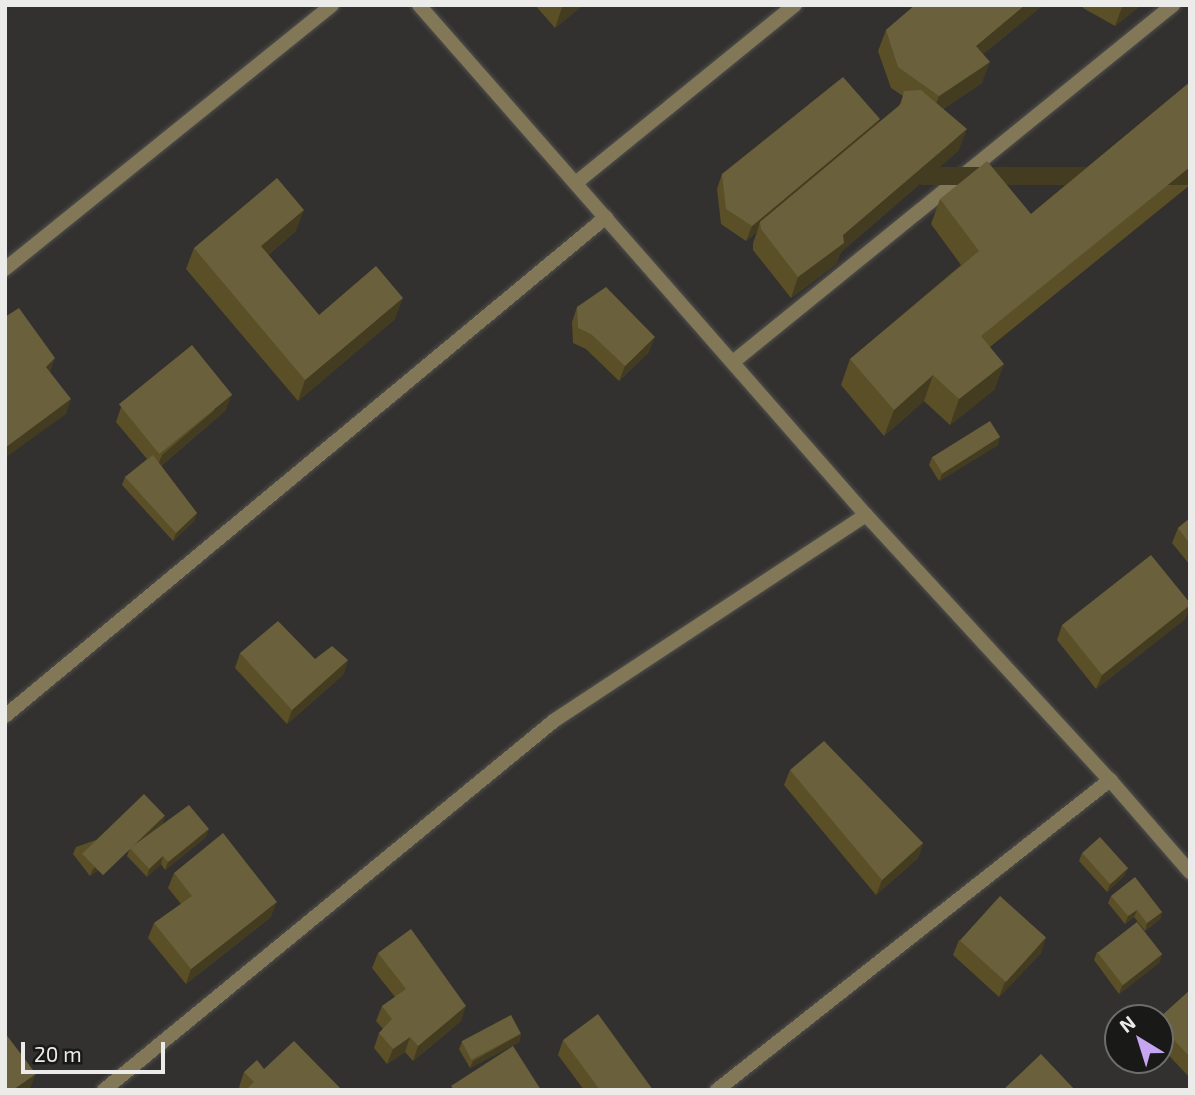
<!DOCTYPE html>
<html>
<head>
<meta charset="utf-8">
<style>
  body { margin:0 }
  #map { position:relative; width:1195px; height:1095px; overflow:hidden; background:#32312f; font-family:"Exo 2",sans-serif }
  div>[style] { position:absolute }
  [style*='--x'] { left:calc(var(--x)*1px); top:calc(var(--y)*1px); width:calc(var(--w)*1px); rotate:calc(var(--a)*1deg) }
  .roads { filter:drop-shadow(0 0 2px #504f4d) drop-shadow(0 0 2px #504f4d) }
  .street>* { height:14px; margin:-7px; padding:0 7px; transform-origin:7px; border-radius:7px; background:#827858 }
  .wall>* { inset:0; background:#5a4f26 }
  .shaded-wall>* { inset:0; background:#433c21; transform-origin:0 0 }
  .building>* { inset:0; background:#6a603b; transform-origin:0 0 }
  span { translate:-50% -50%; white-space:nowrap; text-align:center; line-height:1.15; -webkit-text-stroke:5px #191918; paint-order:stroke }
  .frame { position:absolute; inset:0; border:7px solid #ebebe9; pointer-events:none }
  .north { position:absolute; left:1104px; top:1004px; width:70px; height:70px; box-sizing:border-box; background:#191918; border:2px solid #6d6d6c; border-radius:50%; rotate:322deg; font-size:19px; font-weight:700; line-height:28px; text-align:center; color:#ebebe9 }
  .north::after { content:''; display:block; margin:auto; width:24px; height:32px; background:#c6a6f0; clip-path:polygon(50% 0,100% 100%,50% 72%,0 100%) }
  .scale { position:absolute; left:21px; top:1042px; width:144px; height:32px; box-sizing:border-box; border:4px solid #ebebe9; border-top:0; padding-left:9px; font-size:21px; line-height:24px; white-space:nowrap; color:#ebebe9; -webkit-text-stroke:5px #191918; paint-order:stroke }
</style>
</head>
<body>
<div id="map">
  <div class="roads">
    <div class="street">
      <i style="--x:419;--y:5;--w:678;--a:48.77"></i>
      <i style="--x:866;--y:515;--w:360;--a:47.4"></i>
      <i style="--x:1110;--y:780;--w:122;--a:49"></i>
      <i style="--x:577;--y:182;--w:281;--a:-39.1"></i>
      <i style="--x:5;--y:269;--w:420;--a:-38.9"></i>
      <i style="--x:733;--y:362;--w:567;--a:-39.05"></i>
      <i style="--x:5;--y:716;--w:781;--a:-39.7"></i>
      <i style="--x:104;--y:1090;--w:583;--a:-39.37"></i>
      <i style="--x:555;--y:720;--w:372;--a:-33.4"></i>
      <i style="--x:717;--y:1090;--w:501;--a:-38.27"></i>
    </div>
  </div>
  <div class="wall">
    <i style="clip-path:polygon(535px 5px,583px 5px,555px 28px)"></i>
    <i style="clip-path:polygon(915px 5px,1043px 5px,983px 54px,982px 83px,943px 109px,959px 150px,841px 252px,836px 264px,791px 298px,753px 250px,753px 243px,757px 232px,746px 241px,721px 224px,717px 189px,722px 174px,878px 123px,899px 106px,903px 96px,891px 88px,878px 51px,886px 30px)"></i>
    <i style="clip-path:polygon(1083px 5px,1141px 5px,1115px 26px,1083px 8px)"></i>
    <i style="clip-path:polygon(1190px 82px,1190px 185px,990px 347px,995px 389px,950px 425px,924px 401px,884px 436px,841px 385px,850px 359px,961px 265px,931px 224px,940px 199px,1031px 214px)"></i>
    <i style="clip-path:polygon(296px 231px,268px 255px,319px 315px,395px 319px,298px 401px,186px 269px,194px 248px)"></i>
    <i style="clip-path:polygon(577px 307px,649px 352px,619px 381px,586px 349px,573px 343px,572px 322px)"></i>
    <i style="clip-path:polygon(121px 407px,226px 410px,161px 466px,197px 513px,194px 521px,173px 541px,122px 485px,125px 477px,147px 459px,116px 422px)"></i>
    <i style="clip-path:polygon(998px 445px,939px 481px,929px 465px,932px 457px)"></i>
    <i style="clip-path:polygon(1190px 518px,1190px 565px,1172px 543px,1178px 528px)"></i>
    <i style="clip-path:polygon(1190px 603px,1190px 606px,1185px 619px,1096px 689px,1057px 640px,1062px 625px)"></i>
    <i style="clip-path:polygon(240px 653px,315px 659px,348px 660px,343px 675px,287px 724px,235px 668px)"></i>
    <i style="clip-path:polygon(790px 770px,923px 843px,918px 858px,876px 895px,784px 785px)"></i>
    <i style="clip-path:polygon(165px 816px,162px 824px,90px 876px,73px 854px,76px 847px)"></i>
    <i style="clip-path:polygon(206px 837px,165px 870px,161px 864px,147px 877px,127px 856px,130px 848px)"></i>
    <i style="clip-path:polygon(1082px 853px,1125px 875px,1107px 892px,1079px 861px)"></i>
    <i style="clip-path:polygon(174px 873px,271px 917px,186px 984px,148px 938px,154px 923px,181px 904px,168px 888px)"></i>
    <i style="clip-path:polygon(1111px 896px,1162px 912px,1160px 919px,1145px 931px,1134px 917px,1125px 924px,1108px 903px)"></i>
    <i style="clip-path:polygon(959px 940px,1041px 953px,999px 997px,953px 955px)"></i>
    <i style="clip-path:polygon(1097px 952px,1160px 962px,1119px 994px,1094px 960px)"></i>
    <i style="clip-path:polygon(378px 953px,461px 1021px,413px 1061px,405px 1052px,387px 1064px,374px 1048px,379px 1033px,383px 1029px,376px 1021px,382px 1006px,395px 997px,372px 968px)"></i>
    <i style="clip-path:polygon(1190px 990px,1190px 1078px,1160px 1046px,1160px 1018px)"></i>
    <i style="clip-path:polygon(521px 1034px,519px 1042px,470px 1068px,459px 1049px,462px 1042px)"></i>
    <i style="clip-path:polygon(563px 1040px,653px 1090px,584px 1090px,558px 1055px)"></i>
    <i style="clip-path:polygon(264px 1069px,342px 1090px,241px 1090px,239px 1087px,244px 1072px)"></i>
  </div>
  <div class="shaded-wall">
    <i style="clip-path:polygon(563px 5px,583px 5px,555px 28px)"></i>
    <i style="clip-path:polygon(1025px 5px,1043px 5px,968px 66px,976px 46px)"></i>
    <i style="clip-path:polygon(1123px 5px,1141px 5px,1115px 26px)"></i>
    <i style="clip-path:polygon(990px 62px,982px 83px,931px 117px,939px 96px)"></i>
    <i style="clip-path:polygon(880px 119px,874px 134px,760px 222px,757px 232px,746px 241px,752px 226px)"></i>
    <i style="clip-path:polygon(967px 129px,959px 150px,841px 252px,836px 264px,791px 298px,798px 277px,843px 235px)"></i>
    <i style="left:1190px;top:167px;width:18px;height:269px;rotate:90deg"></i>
    <i style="clip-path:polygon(304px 210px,296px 231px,253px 267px,261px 246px)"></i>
    <i style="clip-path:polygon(403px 298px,395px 319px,298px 401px,305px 380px)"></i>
    <i style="clip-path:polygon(655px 337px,649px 352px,619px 381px,625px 366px)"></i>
    <i style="clip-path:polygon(55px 358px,50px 373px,46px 367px)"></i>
    <i style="clip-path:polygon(1004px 364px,995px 389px,950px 425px,959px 399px)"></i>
    <i style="clip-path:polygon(933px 375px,924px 401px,884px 436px,894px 410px)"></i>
    <i style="clip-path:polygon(232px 395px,226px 410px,156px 470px,162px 455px)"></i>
    <i style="clip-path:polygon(71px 399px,66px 414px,5px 458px,5px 448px)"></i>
    <i style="clip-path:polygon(1000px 437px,998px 445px,939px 481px,942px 474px)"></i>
    <i style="clip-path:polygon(197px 513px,194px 521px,173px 541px,176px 533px)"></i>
    <i style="clip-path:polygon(1190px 605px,1185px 619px,1096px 689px,1102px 675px)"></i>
    <i style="clip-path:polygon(348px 660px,343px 675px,287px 724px,292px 710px)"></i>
    <i style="clip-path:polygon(165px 816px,162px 824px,90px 876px,93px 869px)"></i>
    <i style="clip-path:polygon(209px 829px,206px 837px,165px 870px,168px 862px)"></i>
    <i style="clip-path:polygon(923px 843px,918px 858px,876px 895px,882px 880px)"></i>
    <i style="clip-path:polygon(163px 856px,161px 864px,147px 877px,149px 869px)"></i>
    <i style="clip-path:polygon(1128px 868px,1125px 875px,1107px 892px,1110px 884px)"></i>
    <i style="clip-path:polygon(277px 902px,271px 917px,186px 984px,191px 969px)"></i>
    <i style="clip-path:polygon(1137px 910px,1134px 917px,1125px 924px,1128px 916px)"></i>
    <i style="clip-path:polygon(1162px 912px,1160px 919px,1145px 931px,1147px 923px)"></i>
    <i style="clip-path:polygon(1046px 938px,1041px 953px,999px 997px,1005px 982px)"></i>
    <i style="clip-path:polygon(1162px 954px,1160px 962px,1119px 994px,1122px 986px)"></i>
    <i style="clip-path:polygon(466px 1006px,461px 1021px,413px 1061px,418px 1046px)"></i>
    <i style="clip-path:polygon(521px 1034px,519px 1042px,470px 1068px,473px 1061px)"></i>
    <i style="clip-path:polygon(410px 1037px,405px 1052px,387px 1064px,393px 1049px)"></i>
    <i style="clip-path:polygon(36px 1074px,30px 1089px,13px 1090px)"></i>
  </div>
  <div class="building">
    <i style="clip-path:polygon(915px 5px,1025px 5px,976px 46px,990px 62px,939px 96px,898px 67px,886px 30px)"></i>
    <i style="clip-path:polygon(843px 77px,880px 119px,752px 226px,726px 209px,722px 174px)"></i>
    <i style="clip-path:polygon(1190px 82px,1190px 167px,981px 336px,1004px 364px,959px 399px,933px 375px,894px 410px,850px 359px,979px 251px,940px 199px,987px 161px,1031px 214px)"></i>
    <i style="clip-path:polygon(921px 90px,967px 129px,843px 235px,844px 243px,798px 277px,761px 229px,760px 222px,901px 104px,904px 91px)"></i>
    <i style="clip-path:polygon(277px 178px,304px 210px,261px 246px,319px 315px,376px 266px,403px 298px,305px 380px,194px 248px)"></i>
    <i style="clip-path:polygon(606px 287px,655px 337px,625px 366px,591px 334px,578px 328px,577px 307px)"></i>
    <i style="clip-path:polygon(19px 308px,55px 358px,46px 367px,71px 399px,5px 448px,5px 317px)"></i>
    <i style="left:192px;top:345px;width:64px;height:94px;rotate:51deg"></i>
    <i style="left:990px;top:421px;width:19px;height:68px;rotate:58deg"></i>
    <i style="clip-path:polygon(153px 455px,197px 513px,176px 533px,125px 477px)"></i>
    <i style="clip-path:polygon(1190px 518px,1190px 544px,1178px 528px)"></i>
    <i style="clip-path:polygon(1151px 555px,1190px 603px,1190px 605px,1102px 675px,1062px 625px)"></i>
    <i style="clip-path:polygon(278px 621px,315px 659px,332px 646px,348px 660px,292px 710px,240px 653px)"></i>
    <i style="clip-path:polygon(824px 741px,923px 843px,882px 880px,790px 770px)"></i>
    <i style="left:144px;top:794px;width:30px;height:86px;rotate:46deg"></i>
    <i style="clip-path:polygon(189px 805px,209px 829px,168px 862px,163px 856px,149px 869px,130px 848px)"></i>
    <i style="clip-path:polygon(223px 833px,277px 902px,191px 969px,154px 923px,192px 896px,174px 873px)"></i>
    <i style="left:1100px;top:837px;width:42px;height:24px;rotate:48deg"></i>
    <i style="clip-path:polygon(1135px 877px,1162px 912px,1147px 923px,1137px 910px,1128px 916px,1111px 896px)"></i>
    <i style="left:1000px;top:896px;width:62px;height:60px;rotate:42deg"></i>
    <i style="left:1137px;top:922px;width:41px;height:50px;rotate:52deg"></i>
    <i style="clip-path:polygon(411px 929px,466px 1006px,418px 1046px,410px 1037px,393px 1049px,379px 1033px,392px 1019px,382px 1006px,406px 989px,378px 953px)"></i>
    <i style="clip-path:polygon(1190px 990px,1190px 1057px,1160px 1025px,1159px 1018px)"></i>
    <i style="clip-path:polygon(598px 1014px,653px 1090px,600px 1090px,563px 1040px)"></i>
    <i style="left:511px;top:1015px;width:21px;height:56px;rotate:62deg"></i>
    <i style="clip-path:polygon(5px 1033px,36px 1074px,13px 1090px,5px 1090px)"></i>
    <i style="clip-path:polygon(294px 1041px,342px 1090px,246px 1090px,254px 1082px,244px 1072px,257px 1060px,264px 1069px)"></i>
    <i style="clip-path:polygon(513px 1046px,541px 1090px,454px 1090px,451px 1086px)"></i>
    <i style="clip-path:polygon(1041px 1054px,1075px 1090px,1003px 1090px)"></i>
  </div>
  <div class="frame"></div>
  <div class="north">N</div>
  <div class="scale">20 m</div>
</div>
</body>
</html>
